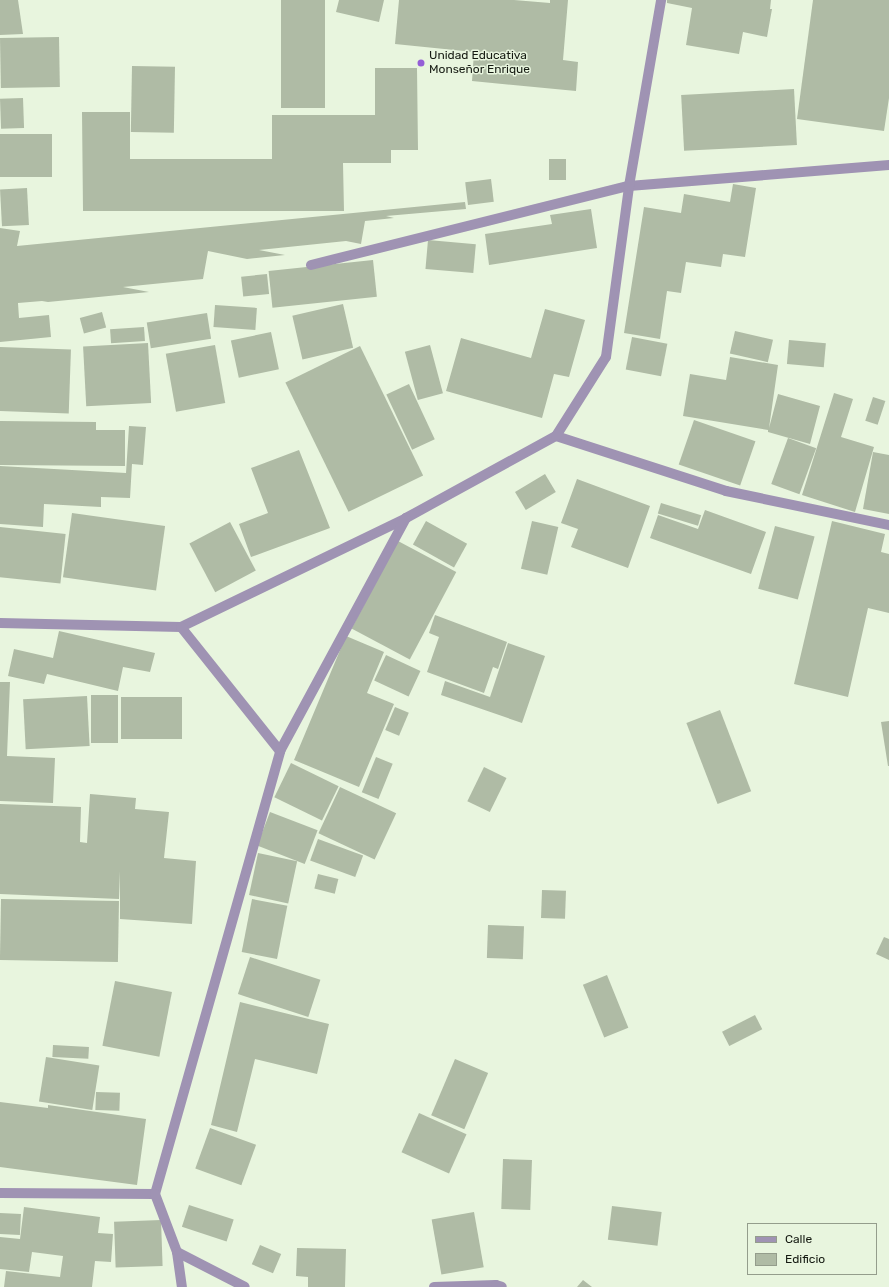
<!DOCTYPE html>
<html>
<head>
<meta charset="utf-8">
<style>
  body { margin:0 }
  #map { position:relative; width:889px; height:1287px; overflow:hidden; background:#e8f5de; font-family:Rubik,sans-serif }
  div>[style] { position:absolute }
  [style*='--x'] { left:calc(var(--x)*1px); top:calc(var(--y)*1px); width:calc(var(--w)*1px); rotate:calc(var(--a)*1deg) }
  .building>* { inset:0; background:#afbba5; transform-origin:0 0 }
  .minor>* { height:10px; margin:-5px; padding:0 5px; transform-origin:5px; border-radius:5px; background:#9f93b3 }
  .dots>* { width:11px; height:11px; translate:-50% -50%; box-sizing:border-box; border:2px solid #e8f5de; border-radius:50% }
  span { translate:-50% -50%; white-space:nowrap; text-align:center; line-height:1.15; -webkit-text-stroke:3px #e8f5de; paint-order:stroke }
  .poi-label { font-size:12px; color:#151a12 }
  .left { translate:0 -50%; text-align:left }
  .legend { position:absolute; left:747px; top:1223px; width:130px; height:52px; box-sizing:border-box; background:#e8f5de; border:1px solid #949d8c; margin:0; padding:5px 7px; list-style:none; font-size:12px; color:#151a12 }
  .legend li { display:flex; align-items:center; gap:8px; height:20px }
  .legend b { width:20px; border:1px solid #949d8c }
</style>
</head>
<body>
<div id="map">
  <div class="building">
    <i style="clip-path:polygon(0 0,18px 0,23px 34px,0 35px)"></i>
    <i style="left:281px;top:0;width:44px;height:108px"></i>
    <i style="clip-path:polygon(339px 0,384px 0,379px 22px,336px 12px)"></i>
    <i style="clip-path:polygon(399px 0,514px 0,550px 3px,550px 0,568px 0,563px 60px,578px 62px,576px 91px,472px 81px,474px 52px,395px 44px)"></i>
    <i style="clip-path:polygon(667px 0,771px 0,770px 9px,772px 9px,767px 37px,743px 32px,739px 54px,686px 45px,692px 8px,667px 3px)"></i>
    <i style="clip-path:polygon(813px 0,889px 0,889px 98px,884px 131px,797px 119px)"></i>
    <i style="left:59px;top:37px;width:50px;height:59px;rotate:89deg"></i>
    <i style="left:132px;top:66px;width:43px;height:66px;rotate:1deg"></i>
    <i style="clip-path:polygon(375px 68px,417px 68px,418px 150px,391px 150px,391px 163px,343px 163px,344px 211px,83px 211px,82px 112px,130px 112px,130px 159px,272px 159px,272px 115px,375px 115px)"></i>
    <i style="left:794px;top:89px;width:56px;height:113px;rotate:87deg"></i>
    <i style="left:23px;top:98px;width:30px;height:23px;rotate:88deg"></i>
    <i style="left:0;top:134px;width:52px;height:43px"></i>
    <i style="left:549px;top:159px;width:17px;height:21px"></i>
    <i style="left:491px;top:179px;width:23px;height:26px;rotate:83deg"></i>
    <i style="clip-path:polygon(733px 184px,756px 188px,745px 257px,723px 254px,721px 267px,686px 262px,681px 293px,667px 291px,660px 339px,624px 333px,644px 207px,681px 213px,684px 194px,730px 202px)"></i>
    <i style="left:27px;top:188px;width:37px;height:27px;rotate:87deg"></i>
    <i style="clip-path:polygon(465px 202px,466px 209px,386px 216px,394px 218px,365px 221px,361px 244px,346px 241px,259px 250px,285px 255px,247px 259px,208px 251px,203px 279px,123px 287px,149px 292px,48px 302px,42px 301px,18px 303px,19px 318px,49px 315px,51px 337px,0 342px,0 228px,20px 231px,17px 246px)"></i>
    <i style="clip-path:polygon(591px 209px,597px 248px,489px 265px,485px 234px,552px 224px,550px 215px)"></i>
    <i style="left:428px;top:240px;width:48px;height:29px;rotate:5deg"></i>
    <i style="left:373px;top:260px;width:37px;height:105px;rotate:84deg"></i>
    <i style="left:267px;top:274px;width:20px;height:26px;rotate:84deg"></i>
    <i style="left:343px;top:304px;width:45px;height:52px;rotate:77deg"></i>
    <i style="left:215px;top:305px;width:42px;height:22px;rotate:4deg"></i>
    <i style="clip-path:polygon(545px 309px,585px 320px,569px 377px,554px 374px,542px 418px,446px 391px,461px 338px,531px 358px)"></i>
    <i style="left:102px;top:312px;width:16px;height:23px;rotate:75deg"></i>
    <i style="left:207px;top:313px;width:26px;height:61px;rotate:81deg"></i>
    <i style="left:144px;top:327px;width:14px;height:34px;rotate:86deg"></i>
    <i style="left:735px;top:331px;width:39px;height:23px;rotate:13deg"></i>
    <i style="left:271px;top:332px;width:38px;height:41px;rotate:78deg"></i>
    <i style="left:632px;top:337px;width:36px;height:33px;rotate:11deg"></i>
    <i style="left:789px;top:340px;width:37px;height:24px;rotate:5deg"></i>
    <i style="left:148px;top:343px;width:60px;height:65px;rotate:87deg"></i>
    <i style="left:215px;top:345px;width:59px;height:50px;rotate:80deg"></i>
    <i style="left:430px;top:345px;width:50px;height:26px;rotate:75deg"></i>
    <i style="left:360px;top:346px;width:144px;height:83px;rotate:64deg"></i>
    <i style="left:0;top:347px;width:71px;height:64px;rotate:2deg"></i>
    <i style="clip-path:polygon(730px 357px,778px 365px,769px 428px,778px 394px,820px 406px,810px 444px,768px 432px,768px 430px,683px 416px,690px 374px,726px 380px)"></i>
    <i style="left:409px;top:384px;width:61px;height:25px;rotate:65deg"></i>
    <i style="clip-path:polygon(834px 393px,853px 399px,841px 437px,874px 447px,855px 512px,802px 495px)"></i>
    <i style="left:873px;top:397px;width:13px;height:25px;rotate:18deg"></i>
    <i style="left:694px;top:420px;width:65px;height:47px;rotate:19deg"></i>
    <i style="clip-path:polygon(0 421px,96px 422px,96px 430px,125px 430px,125px 466px,0 465px)"></i>
    <i style="clip-path:polygon(129px 426px,146px 427px,143px 465px,132px 464px,130px 498px,101px 497px,101px 507px,44px 504px,43px 527px,0 524px,0 466px,126px 473px)"></i>
    <i style="left:788px;top:438px;width:30px;height:49px;rotate:20deg"></i>
    <i style="clip-path:polygon(299px 450px,330px 528px,251px 557px,239px 524px,268px 513px,251px 468px)"></i>
    <i style="clip-path:polygon(873px 452px,889px 455px,889px 514px,863px 509px)"></i>
    <i style="left:545px;top:474px;width:21px;height:35px;rotate:59deg"></i>
    <i style="clip-path:polygon(577px 479px,650px 506px,628px 568px,571px 547px,578px 529px,561px 523px)"></i>
    <i style="left:661px;top:503px;width:42px;height:11px;rotate:17deg"></i>
    <i style="clip-path:polygon(705px 510px,766px 532px,751px 574px,650px 538px,658px 515px,698px 529px)"></i>
    <i style="left:72px;top:513px;width:94px;height:65px;rotate:8deg"></i>
    <i style="left:426px;top:521px;width:47px;height:27px;rotate:29deg"></i>
    <i style="left:532px;top:521px;width:27px;height:49px;rotate:13deg"></i>
    <i style="clip-path:polygon(832px 521px,885px 534px,881px 552px,889px 554px,889px 613px,868px 608px,848px 697px,794px 684px)"></i>
    <i style="left:230px;top:522px;width:55px;height:46px;rotate:62deg"></i>
    <i style="left:775px;top:526px;width:41px;height:65px;rotate:15deg"></i>
    <i style="left:0;top:527px;width:66px;height:50px;rotate:6deg"></i>
    <i style="left:398px;top:541px;width:66px;height:99px;rotate:28deg"></i>
    <i style="clip-path:polygon(435px 615px,507px 642px,498px 669px,493px 667px,484px 693px,427px 672px,439px 637px,429px 633px)"></i>
    <i style="clip-path:polygon(59px 631px,155px 653px,150px 672px,123px 667px,118px 691px,47px 674px,44px 684px,8px 676px,14px 649px,53px 658px)"></i>
    <i style="clip-path:polygon(346px 636px,384px 652px,367px 693px,394px 704px,359px 787px,294px 760px)"></i>
    <i style="clip-path:polygon(508px 643px,545px 656px,522px 723px,441px 695px,445px 681px,490px 697px)"></i>
    <i style="left:386px;top:655px;width:38px;height:28px;rotate:25deg"></i>
    <i style="clip-path:polygon(0 682px,10px 682px,7px 756px,55px 758px,53px 803px,0 801px)"></i>
    <i style="left:91px;top:695px;width:27px;height:48px"></i>
    <i style="left:87px;top:696px;width:50px;height:64px;rotate:87deg"></i>
    <i style="left:121px;top:697px;width:61px;height:42px"></i>
    <i style="left:395px;top:707px;width:15px;height:25px;rotate:23deg"></i>
    <i style="left:720px;top:710px;width:87px;height:36px;rotate:69deg"></i>
    <i style="clip-path:polygon(889px 721px,889px 766px,888px 766px,881px 722px)"></i>
    <i style="left:376px;top:757px;width:18px;height:38px;rotate:22deg"></i>
    <i style="left:291px;top:763px;width:53px;height:38px;rotate:26deg"></i>
    <i style="left:484px;top:767px;width:25px;height:38px;rotate:26deg"></i>
    <i style="left:340px;top:787px;width:62px;height:51px;rotate:25deg"></i>
    <i style="clip-path:polygon(90px 794px,136px 798px,135px 809px,169px 812px,164px 858px,196px 861px,192px 924px,120px 919px,120px 871px,119px 899px,0 894px,0 804px,81px 807px,80px 842px,87px 843px)"></i>
    <i style="left:270px;top:812px;width:51px;height:36px;rotate:21deg"></i>
    <i style="left:318px;top:839px;width:48px;height:23px;rotate:20deg"></i>
    <i style="left:258px;top:853px;width:40px;height:43px;rotate:12deg"></i>
    <i style="left:318px;top:874px;width:21px;height:15px;rotate:14deg"></i>
    <i style="left:542px;top:890px;width:24px;height:28px;rotate:2deg"></i>
    <i style="left:1px;top:899px;width:118px;height:61px;rotate:1deg"></i>
    <i style="left:252px;top:899px;width:36px;height:54px;rotate:11deg"></i>
    <i style="left:488px;top:925px;width:36px;height:33px;rotate:2deg"></i>
    <i style="clip-path:polygon(884px 937px,889px 939px,889px 960px,876px 954px)"></i>
    <i style="left:250px;top:957px;width:74px;height:39px;rotate:18deg"></i>
    <i style="left:607px;top:975px;width:57px;height:26px;rotate:68deg"></i>
    <i style="left:115px;top:981px;width:58px;height:66px;rotate:11deg"></i>
    <i style="clip-path:polygon(240px 1002px,329px 1024px,317px 1074px,255px 1059px,237px 1132px,211px 1125px)"></i>
    <i style="left:755px;top:1015px;width:16px;height:37px;rotate:63deg"></i>
    <i style="left:53px;top:1045px;width:36px;height:12px;rotate:3deg"></i>
    <i style="left:46px;top:1057px;width:54px;height:45px;rotate:9deg"></i>
    <i style="left:455px;top:1059px;width:36px;height:61px;rotate:23deg"></i>
    <i style="left:96px;top:1092px;width:24px;height:18px;rotate:2deg"></i>
    <i style="clip-path:polygon(0 1102px,48px 1108px,48px 1105px,146px 1119px,137px 1185px,0 1167px)"></i>
    <i style="left:419px;top:1113px;width:52px;height:43px;rotate:24deg"></i>
    <i style="left:210px;top:1128px;width:49px;height:43px;rotate:20deg"></i>
    <i style="left:503px;top:1159px;width:29px;height:50px;rotate:2deg"></i>
    <i style="left:189px;top:1205px;width:47px;height:23px;rotate:18deg"></i>
    <i style="left:612px;top:1206px;width:50px;height:34px;rotate:7deg"></i>
    <i style="clip-path:polygon(24px 1207px,100px 1217px,98px 1233px,113px 1234px,111px 1262px,95px 1261px,92px 1287px,4px 1287px,6px 1271px,60px 1277px,63px 1256px,32px 1252px,29px 1272px,0 1269px,0 1237px,20px 1239px)"></i>
    <i style="left:474px;top:1212px;width:56px;height:43px;rotate:80deg"></i>
    <i style="left:0;top:1213px;width:21px;height:21px;rotate:3deg"></i>
    <i style="left:161px;top:1220px;width:46px;height:47px;rotate:88deg"></i>
    <i style="left:260px;top:1245px;width:23px;height:21px;rotate:23deg"></i>
    <i style="clip-path:polygon(297px 1248px,346px 1249px,345px 1287px,308px 1287px,308px 1277px,296px 1276px)"></i>
    <i style="clip-path:polygon(583px 1280px,592px 1287px,577px 1287px)"></i>
  </div>
  <div class="minor">
    <i style="--x:311;--y:265;--w:328;--a:-14"></i>
    <i style="--x:629;--y:186;--w:261;--a:-4.6"></i>
    <i style="--x:556;--y:436;--w:179;--a:17.9"></i>
    <i style="--x:726;--y:491;--w:167;--a:11.8"></i>
    <i style="--x:0;--y:623;--w:181;--a:1.3"></i>
    <i style="--x:181;--y:627;--w:250;--a:-25.8"></i>
    <i style="--x:406;--y:518;--w:171;--a:-28.7"></i>
    <i style="--x:556;--y:436;--w:93;--a:-57.7"></i>
    <i style="--x:606;--y:357;--w:173;--a:-82.3"></i>
    <i style="--x:629;--y:186;--w:189;--a:-80.2"></i>
    <i style="--x:181;--y:627;--w:159;--a:51.4"></i>
    <i style="--x:0;--y:1193;--w:155;--a:0.4"></i>
    <i style="--x:155;--y:1194;--w:460;--a:-74.2"></i>
    <i style="--x:280;--y:751;--w:265;--a:-61.6"></i>
    <i style="--x:155;--y:1194;--w:62;--a:69.2"></i>
    <i style="--x:177;--y:1252;--w:76;--a:27.2"></i>
    <i style="--x:177;--y:1252;--w:35;--a:82"></i>
    <i style="--x:434;--y:1287;--w:62;--a:-1.8"></i>
    <i style="--x:496;--y:1285;--w:6;--a:18"></i>
  </div>
  <div class="dots">
    <i style="left:421px;top:63px;background:#945ed6"></i>
  </div>
  <div class="poi-label">
    <span class="left" style="left:429px;top:63px">Unidad Educativa<br>Monseñor Enrique</span>
  </div>
  <ul class="legend">
  <li><b style="height:5px;background:#9f93b3"></b>Calle</li>
  <li><b style="height:11px;background:#afbba5"></b>Edificio</li>
  </ul>
</div>
</body>
</html>
